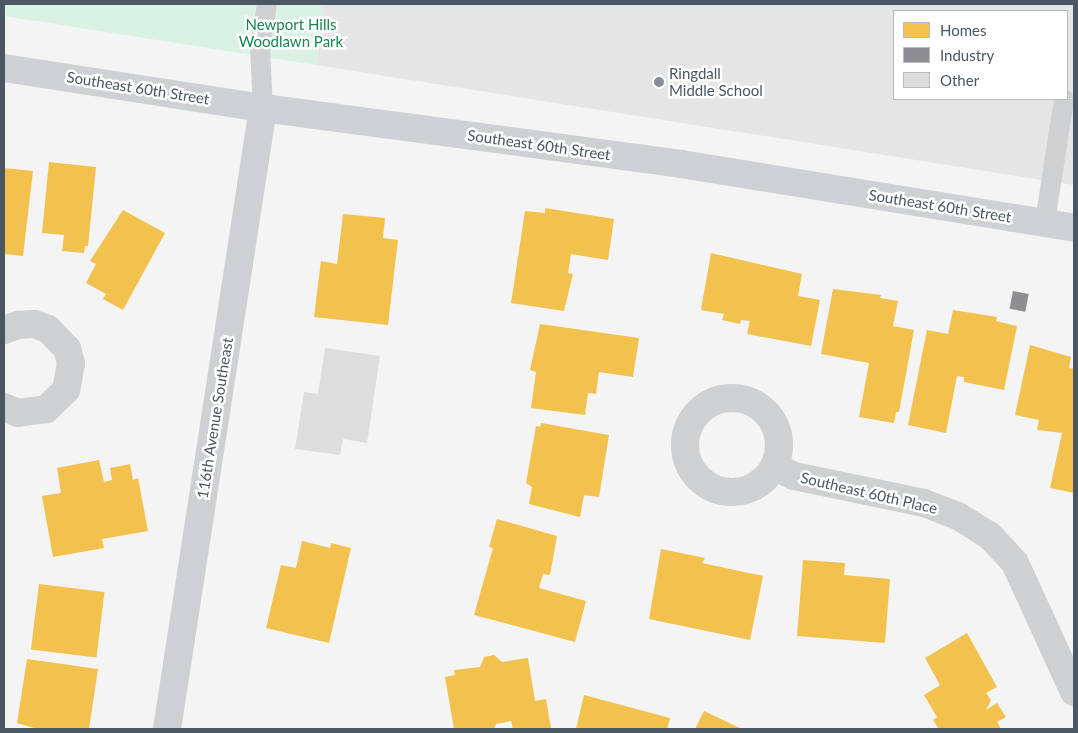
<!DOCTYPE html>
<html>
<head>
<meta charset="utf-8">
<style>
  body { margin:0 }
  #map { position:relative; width:1078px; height:733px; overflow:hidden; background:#f4f4f4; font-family:Lato,sans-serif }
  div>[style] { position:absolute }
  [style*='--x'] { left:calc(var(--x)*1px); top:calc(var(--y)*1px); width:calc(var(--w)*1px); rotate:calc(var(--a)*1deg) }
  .education>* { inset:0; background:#e6e5e6 }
  .green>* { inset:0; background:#d9f2e3 }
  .homes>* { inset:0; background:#f2c14e; transform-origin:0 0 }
  .industry>* { inset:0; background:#8d8d92; transform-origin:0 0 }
  .building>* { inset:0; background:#ddddde }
  .lane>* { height:20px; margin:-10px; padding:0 10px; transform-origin:10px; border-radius:10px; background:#ced0d2 }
  .street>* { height:28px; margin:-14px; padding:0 14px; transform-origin:14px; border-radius:14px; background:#ced0d2 }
  .street>.ring { margin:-14px; padding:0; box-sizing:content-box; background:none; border:28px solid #ced0d2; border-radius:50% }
  .secondary>* { height:28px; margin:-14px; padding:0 14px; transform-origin:14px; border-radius:14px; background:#ced0d4 }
  .dots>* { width:14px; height:14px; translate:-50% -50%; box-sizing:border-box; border:2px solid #fff; border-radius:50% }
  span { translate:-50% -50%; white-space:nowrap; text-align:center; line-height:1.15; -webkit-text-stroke:5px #fff; paint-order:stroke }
  .park-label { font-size:15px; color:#17864f }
  .poi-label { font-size:15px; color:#4a5661 }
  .left { translate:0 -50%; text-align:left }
  .street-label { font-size:15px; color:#4a5661 }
  .frame { position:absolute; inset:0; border:5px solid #4a5661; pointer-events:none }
  .legend { position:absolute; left:893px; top:10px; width:175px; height:90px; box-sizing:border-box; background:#fff; border:1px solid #b7bbc0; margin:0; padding:6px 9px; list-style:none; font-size:15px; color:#4a5661 }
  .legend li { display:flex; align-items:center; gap:10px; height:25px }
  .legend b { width:25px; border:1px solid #b7bbc0 }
</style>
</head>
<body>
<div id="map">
  <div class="education">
    <i style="clip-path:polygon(evenodd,324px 4px,1074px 4px,1074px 185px,316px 65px,324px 4px,894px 11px,1067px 11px,1067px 99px,894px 99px,894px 11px)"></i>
  </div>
  <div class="green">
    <i style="clip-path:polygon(4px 4px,324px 4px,316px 65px,4px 16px)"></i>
  </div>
  <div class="homes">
    <i style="clip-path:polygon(49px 162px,96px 167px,88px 246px,85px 246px,84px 253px,62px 251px,64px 235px,42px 233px)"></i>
    <i style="clip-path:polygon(4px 168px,33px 171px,23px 256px,4px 254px)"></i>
    <i style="clip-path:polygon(545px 208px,614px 219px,608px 260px,571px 254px,568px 273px,573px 274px,564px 311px,511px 303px,525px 211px,545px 213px)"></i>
    <i style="clip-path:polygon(123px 210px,165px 233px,123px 310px,103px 299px,106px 294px,86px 283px,96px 264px,90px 261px)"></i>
    <i style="clip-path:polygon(343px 214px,385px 218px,383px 238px,398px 240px,388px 325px,314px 317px,321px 261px,337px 264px)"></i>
    <i style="clip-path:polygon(711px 253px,802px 274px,798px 296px,820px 300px,811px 346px,747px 334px,750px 321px,741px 320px,740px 324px,722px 320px,724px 314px,701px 310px)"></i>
    <i style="clip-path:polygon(833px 289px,881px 295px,880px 298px,898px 301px,893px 326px,914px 330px,899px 412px,896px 412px,894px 423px,859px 417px,869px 363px,821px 354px)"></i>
    <i style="clip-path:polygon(953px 310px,997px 317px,996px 321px,1017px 326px,1004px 390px,964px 382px,964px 377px,957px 376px,946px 433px,908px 425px,927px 330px,948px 334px)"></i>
    <i style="clip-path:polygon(540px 324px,639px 338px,633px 377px,599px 372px,596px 394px,588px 393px,585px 415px,531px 408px,536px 372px,530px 370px)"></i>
    <i style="clip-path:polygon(1030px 345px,1071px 357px,1069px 368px,1074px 369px,1074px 493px,1050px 488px,1062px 433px,1037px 430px,1039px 420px,1015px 415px)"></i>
    <i style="clip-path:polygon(541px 423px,609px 435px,599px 497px,584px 495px,580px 517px,529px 504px,532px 487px,526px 483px,536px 426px,540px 427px)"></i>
    <i style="clip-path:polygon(99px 460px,104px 482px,112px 480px,110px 468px,130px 464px,133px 480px,138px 478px,148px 531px,102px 539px,104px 548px,53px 557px,42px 496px,61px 493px,57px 468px)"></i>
    <i style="clip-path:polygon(497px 519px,557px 536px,550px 575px,543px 574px,539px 588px,586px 601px,575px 642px,474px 615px,493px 548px,489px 547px)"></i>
    <i style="clip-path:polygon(302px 541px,330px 548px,331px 543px,351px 548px,329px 643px,266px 628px,281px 565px,296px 568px)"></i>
    <i style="clip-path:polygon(661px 549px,705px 558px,702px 563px,763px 576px,750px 640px,649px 619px)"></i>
    <i style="clip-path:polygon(803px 560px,845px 563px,844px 575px,890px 579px,885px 643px,797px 636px)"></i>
    <i style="left:39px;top:584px;width:66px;height:66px;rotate:7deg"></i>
    <i style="clip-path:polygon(967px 633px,997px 687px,986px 693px,991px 700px,986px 710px,997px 703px,1006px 717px,997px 722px,1001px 729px,939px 729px,933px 720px,937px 717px,924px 695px,940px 685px,925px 658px)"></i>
    <i style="clip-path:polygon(494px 655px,502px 662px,528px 658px,535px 701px,546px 699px,551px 729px,513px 729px,511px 721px,496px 724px,494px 729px,454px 729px,445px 677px,455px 675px,454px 670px,480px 667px,484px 657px)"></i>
    <i style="clip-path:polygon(27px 659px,98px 669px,89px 729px,38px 729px,17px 723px)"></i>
    <i style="clip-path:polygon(584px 695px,670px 718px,667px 729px,576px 729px)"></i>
    <i style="clip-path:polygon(704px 711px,742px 729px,695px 729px)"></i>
  </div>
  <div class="industry">
    <i style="left:1013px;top:291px;width:16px;height:18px;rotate:11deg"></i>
  </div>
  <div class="building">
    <i style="clip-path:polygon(325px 348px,380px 356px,367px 443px,343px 439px,340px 455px,295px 449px,304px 392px,318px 394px)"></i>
  </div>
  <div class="lane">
    <i style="--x:263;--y:108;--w:59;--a:-92.9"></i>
    <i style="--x:260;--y:49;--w:46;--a:-81.2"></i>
    <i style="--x:1045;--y:222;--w:124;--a:-81.2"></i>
  </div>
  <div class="street">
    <i style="--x:4;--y:330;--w:15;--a:-20"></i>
    <i style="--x:18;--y:325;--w:16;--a:-4"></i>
    <i style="--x:34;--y:324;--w:15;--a:20"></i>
    <i style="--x:48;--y:329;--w:28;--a:46"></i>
    <i style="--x:67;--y:349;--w:15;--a:74"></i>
    <i style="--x:71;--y:363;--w:27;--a:100"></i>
    <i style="--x:66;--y:390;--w:28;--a:136"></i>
    <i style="--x:46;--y:409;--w:28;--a:172"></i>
    <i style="--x:18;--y:413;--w:15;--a:-157"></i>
    <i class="ring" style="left:685px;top:398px;width:66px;height:66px"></i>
    <i style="--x:774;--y:466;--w:22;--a:27"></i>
    <i style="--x:794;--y:476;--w:133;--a:11.7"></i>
    <i style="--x:924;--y:503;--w:36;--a:21"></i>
    <i style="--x:958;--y:516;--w:36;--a:32"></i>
    <i style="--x:989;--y:535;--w:38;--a:47"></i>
    <i style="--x:1015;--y:563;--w:142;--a:65.4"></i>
  </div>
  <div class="secondary">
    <i style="--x:4;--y:68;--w:262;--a:8.8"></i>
    <i style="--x:263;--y:108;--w:422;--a:7.6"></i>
    <i style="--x:681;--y:164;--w:398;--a:9.2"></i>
    <i style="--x:167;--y:729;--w:628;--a:-81.21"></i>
  </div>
  <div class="dots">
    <i style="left:659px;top:82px;background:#868d94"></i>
  </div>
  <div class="park-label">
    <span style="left:291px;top:33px">Newport Hills<br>Woodlawn Park</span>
  </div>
  <div class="poi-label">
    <span class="left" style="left:669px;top:82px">Ringdall<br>Middle School</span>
  </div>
  <div class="street-label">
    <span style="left:138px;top:88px;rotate:9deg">Southeast 60th Street</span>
    <span style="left:539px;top:145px;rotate:8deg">Southeast 60th Street</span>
    <span style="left:940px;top:206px;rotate:9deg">Southeast 60th Street</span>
    <span style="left:215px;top:418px;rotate:-81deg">116th Avenue Southeast</span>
    <span style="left:869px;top:493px;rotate:13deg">Southeast 60th Place</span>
  </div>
  <div class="frame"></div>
  <ul class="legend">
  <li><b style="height:14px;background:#f2c14e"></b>Homes</li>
  <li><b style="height:14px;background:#8d8d92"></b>Industry</li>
  <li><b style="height:14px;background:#ddddde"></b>Other</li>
  </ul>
</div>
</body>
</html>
